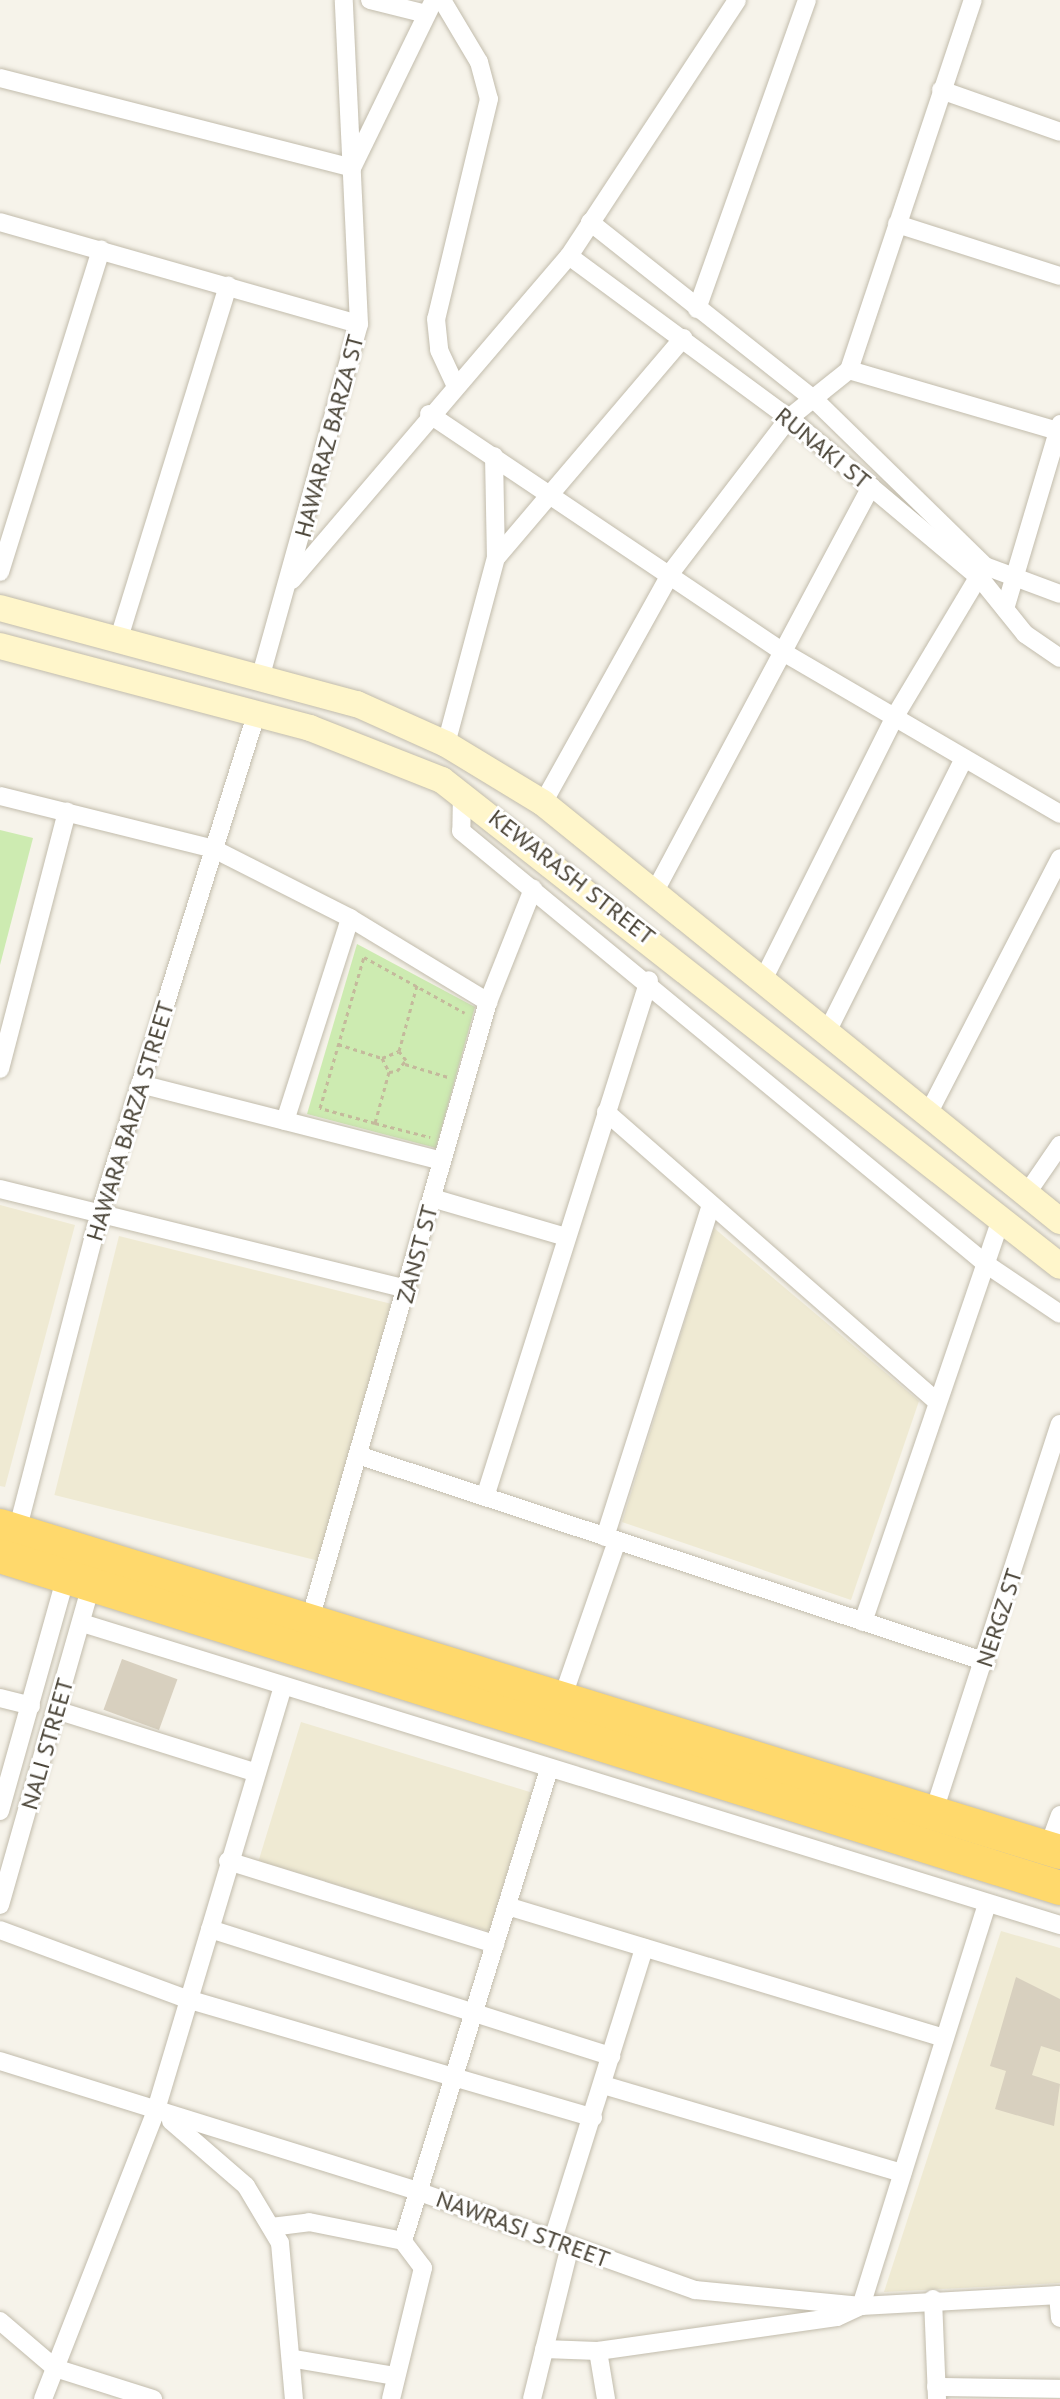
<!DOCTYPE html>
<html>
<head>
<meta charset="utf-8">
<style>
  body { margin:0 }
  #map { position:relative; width:1060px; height:2399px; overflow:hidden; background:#f6f3ea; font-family:"PT Sans",sans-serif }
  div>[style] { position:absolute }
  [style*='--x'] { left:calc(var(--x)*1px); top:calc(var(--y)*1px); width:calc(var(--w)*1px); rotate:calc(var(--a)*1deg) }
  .education>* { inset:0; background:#efead3; transform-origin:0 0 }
  .green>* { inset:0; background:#cdebb1 }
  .building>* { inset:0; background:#d8d0bf; transform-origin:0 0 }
  .path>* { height:3px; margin-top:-1.5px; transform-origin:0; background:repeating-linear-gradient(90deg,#c4b99c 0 4px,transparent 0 8px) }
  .roads { filter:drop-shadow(0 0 2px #c2bcac) drop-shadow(0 0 2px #c2bcac) }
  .street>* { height:18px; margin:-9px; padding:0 9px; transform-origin:9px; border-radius:9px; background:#fff }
  .secondary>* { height:26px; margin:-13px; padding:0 13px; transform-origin:13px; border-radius:13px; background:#fff6cb }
  .highway>* { height:34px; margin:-17px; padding:0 17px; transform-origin:17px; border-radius:17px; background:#ffd96c }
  span { translate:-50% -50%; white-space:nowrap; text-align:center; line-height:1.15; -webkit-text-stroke:6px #fff; paint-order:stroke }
  .street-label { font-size:24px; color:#4a4437 }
</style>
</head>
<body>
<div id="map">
  <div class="education">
    <i style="clip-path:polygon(0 1205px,75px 1225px,5px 1487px,0 1486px)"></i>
    <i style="clip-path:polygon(714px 1228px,919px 1401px,851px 1600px,622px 1522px)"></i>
    <i style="left:119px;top:1236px;width:280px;height:267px;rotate:14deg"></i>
    <i style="left:301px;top:1722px;width:241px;height:145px;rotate:17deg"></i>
    <i style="clip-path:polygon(1001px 1931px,1060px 1948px,1060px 2283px,884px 2292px)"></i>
  </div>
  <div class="green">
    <i style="clip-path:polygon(0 830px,33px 838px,0 965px)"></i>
    <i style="clip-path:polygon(357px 944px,475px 1007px,436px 1148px,307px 1114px)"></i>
  </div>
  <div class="building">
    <i style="left:122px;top:1659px;width:59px;height:54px;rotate:20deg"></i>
    <i style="clip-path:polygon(1016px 1977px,1060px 1999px,1060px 2052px,1041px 2046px,1032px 2075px,1060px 2084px,1054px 2126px,995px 2109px,1006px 2071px,990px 2066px)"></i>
  </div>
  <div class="path">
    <i style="--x:338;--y:1044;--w:46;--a:17.7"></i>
    <i style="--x:382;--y:1058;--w:18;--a:-22"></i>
    <i style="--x:399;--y:1051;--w:68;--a:-74.7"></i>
    <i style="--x:382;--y:1058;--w:16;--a:63"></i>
    <i style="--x:389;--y:1072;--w:8;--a:-7"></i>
    <i style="--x:397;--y:1071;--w:14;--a:-51"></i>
    <i style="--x:406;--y:1060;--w:11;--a:-128"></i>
    <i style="--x:405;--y:1064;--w:45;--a:16.8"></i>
    <i style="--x:389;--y:1072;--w:53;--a:105.4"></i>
    <i style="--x:375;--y:1123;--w:57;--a:-164.7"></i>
    <i style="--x:320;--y:1108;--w:157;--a:-73.8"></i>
    <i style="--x:364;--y:957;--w:115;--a:29"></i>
    <i style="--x:375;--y:1123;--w:57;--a:14.3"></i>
  </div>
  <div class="roads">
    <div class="street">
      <i style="--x:370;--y:0;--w:58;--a:14"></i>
      <i style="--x:442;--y:0;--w:72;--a:59.2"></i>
      <i style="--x:479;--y:62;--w:38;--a:75"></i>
      <i style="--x:489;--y:99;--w:226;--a:103.5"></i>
      <i style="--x:436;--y:319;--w:31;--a:84"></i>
      <i style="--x:439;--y:350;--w:40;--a:65"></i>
      <i style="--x:0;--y:78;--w:363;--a:14.3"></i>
      <i style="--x:352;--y:168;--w:187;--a:-64"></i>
      <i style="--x:941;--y:90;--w:126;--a:19.4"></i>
      <i style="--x:0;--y:222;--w:373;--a:15.9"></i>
      <i style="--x:590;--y:222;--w:290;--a:38.4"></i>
      <i style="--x:817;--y:402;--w:235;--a:44.3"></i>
      <i style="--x:985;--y:566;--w:80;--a:20.5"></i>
      <i style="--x:897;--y:224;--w:171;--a:17.7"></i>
      <i style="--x:569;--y:256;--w:273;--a:36.4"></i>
      <i style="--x:789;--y:418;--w:249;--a:40"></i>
      <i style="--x:980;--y:578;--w:72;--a:51.2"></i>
      <i style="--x:1025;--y:634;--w:42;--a:34.4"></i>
      <i style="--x:697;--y:309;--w:328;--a:-70.4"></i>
      <i style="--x:849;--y:370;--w:218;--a:16.3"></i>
      <i style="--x:429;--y:414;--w:427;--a:33.9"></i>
      <i style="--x:783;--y:652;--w:321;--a:30.3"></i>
      <i style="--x:494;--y:456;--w:102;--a:88.9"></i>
      <i style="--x:0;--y:572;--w:338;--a:-72.6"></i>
      <i style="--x:292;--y:580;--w:426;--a:-49.5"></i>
      <i style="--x:569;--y:256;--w:306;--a:-56.7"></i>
      <i style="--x:1005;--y:609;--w:193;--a:-73.4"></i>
      <i style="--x:119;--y:638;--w:369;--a:-72.8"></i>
      <i style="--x:261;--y:675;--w:364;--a:-74.4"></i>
      <i style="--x:359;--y:324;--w:324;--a:-92.7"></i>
      <i style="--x:446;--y:744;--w:193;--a:-75"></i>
      <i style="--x:496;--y:558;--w:289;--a:-49.6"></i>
      <i style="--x:462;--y:792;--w:39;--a:91"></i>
      <i style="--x:461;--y:831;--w:681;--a:39.51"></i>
      <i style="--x:986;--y:1264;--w:89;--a:34"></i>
      <i style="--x:0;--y:796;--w:220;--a:13.9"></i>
      <i style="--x:214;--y:849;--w:153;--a:26.9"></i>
      <i style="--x:350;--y:918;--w:162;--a:31.3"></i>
      <i style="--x:543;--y:803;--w:265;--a:-60.9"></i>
      <i style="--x:672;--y:571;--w:193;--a:-52.6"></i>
      <i style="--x:789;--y:418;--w:77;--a:-38.7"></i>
      <i style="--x:849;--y:370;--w:390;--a:-71.5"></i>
      <i style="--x:654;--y:893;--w:461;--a:-61.9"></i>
      <i style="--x:762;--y:982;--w:295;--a:-63.4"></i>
      <i style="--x:894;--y:718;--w:174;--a:-59.1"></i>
      <i style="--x:826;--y:1034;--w:308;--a:-63.4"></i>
      <i style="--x:0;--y:1069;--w:266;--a:-75.4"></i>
      <i style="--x:140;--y:1084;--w:311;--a:14.3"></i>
      <i style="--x:606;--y:1112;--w:440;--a:41.2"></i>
      <i style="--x:927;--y:1116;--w:290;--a:-62.7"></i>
      <i style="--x:285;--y:1121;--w:213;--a:-72.2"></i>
      <i style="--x:0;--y:1189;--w:420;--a:13.8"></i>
      <i style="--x:1025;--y:1196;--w:62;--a:-55.5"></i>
      <i style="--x:432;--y:1198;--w:140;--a:16.2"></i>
      <i style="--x:361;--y:1456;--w:658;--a:18.24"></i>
      <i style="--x:485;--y:1497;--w:542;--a:-72.4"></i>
      <i style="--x:17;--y:1531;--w:329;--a:-75.4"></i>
      <i style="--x:100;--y:1213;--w:522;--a:-72.61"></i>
      <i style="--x:605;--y:1537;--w:349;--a:-72.3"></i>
      <i style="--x:863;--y:1622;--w:425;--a:-71.1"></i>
      <i style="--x:82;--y:1623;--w:1024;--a:17.16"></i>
      <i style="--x:309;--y:1623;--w:646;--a:-73.92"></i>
      <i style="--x:488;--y:1002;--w:122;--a:-68.3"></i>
      <i style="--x:563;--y:1696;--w:164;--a:-70.8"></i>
      <i style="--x:0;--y:1698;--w:32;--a:14"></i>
      <i style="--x:56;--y:1710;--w:207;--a:17.4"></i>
      <i style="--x:0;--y:1811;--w:244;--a:-74.3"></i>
      <i style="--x:934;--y:1811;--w:407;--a:-72"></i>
      <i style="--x:1048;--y:1848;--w:35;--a:-70"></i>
      <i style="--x:228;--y:1861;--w:280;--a:17.3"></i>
      <i style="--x:0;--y:1905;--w:335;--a:-74.1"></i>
      <i style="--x:507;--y:1906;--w:457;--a:16.8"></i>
      <i style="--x:210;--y:1929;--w:421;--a:17.6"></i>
      <i style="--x:0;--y:1930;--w:199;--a:20.3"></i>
      <i style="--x:187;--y:1999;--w:423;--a:16.3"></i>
      <i style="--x:0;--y:2061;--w:437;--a:17.3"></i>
      <i style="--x:417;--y:2191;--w:295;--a:19.6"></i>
      <i style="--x:695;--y:2290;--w:167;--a:5.5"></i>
      <i style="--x:861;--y:2306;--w:199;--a:-3.2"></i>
      <i style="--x:603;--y:2085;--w:312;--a:16.4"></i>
      <i style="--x:171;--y:2121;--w:99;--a:40.9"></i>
      <i style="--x:246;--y:2186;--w:66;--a:59.2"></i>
      <i style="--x:280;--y:2243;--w:157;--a:84.9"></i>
      <i style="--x:271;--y:2227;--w:38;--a:-7"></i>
      <i style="--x:309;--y:2222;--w:96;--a:11.4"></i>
      <i style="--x:553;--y:2239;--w:305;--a:-72.6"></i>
      <i style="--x:1058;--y:2295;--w:23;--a:85"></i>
      <i style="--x:933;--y:2299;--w:100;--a:87.7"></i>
      <i style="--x:0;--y:2321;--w:72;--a:40.5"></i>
      <i style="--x:55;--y:2368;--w:103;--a:17.6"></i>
      <i style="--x:544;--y:2349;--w:54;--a:2.1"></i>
      <i style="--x:598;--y:2351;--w:241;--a:-8.1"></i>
      <i style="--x:837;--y:2317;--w:26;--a:-25"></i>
      <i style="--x:861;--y:2306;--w:422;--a:-72.6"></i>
      <i style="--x:598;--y:2351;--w:49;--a:80.5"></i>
      <i style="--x:295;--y:2359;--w:102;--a:9.6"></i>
      <i style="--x:936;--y:2387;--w:124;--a:0.9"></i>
      <i style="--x:43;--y:2399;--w:307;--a:-68.6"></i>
      <i style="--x:155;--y:2113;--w:446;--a:-73.3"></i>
      <i style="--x:391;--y:2399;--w:135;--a:-76.3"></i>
      <i style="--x:423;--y:2268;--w:34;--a:-127"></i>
      <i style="--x:403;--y:2241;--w:495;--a:-72.8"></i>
      <i style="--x:532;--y:2399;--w:159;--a:-76.1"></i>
    </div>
    <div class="secondary">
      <i style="--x:0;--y:608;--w:370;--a:15.1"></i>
      <i style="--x:357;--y:704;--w:98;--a:24.2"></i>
      <i style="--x:446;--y:744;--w:114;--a:31.3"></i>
      <i style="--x:543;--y:803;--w:665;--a:38.96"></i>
      <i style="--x:0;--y:646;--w:321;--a:14.8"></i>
      <i style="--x:310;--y:728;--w:142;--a:21.5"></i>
      <i style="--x:442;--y:780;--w:786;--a:38.18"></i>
    </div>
    <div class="highway">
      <i style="--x:0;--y:1526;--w:1109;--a:17.1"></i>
      <i style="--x:0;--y:1556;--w:1111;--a:17.39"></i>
    </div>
  </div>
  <div class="street-label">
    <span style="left:329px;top:436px;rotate:-75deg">HAWARAZ BARZA ST</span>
    <span style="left:823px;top:448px;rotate:39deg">RUNAKI ST</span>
    <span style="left:572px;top:877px;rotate:38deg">KEWARASH STREET</span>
    <span style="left:130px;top:1121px;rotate:-73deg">HAWARA BARZA STREET</span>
    <span style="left:417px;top:1254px;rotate:-75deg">ZANST ST</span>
    <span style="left:999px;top:1618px;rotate:-72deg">NERGZ ST</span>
    <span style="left:47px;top:1744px;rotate:-74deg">NALI STREET</span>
    <span style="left:523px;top:2229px;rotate:20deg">NAWRASI STREET</span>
  </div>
</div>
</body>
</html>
